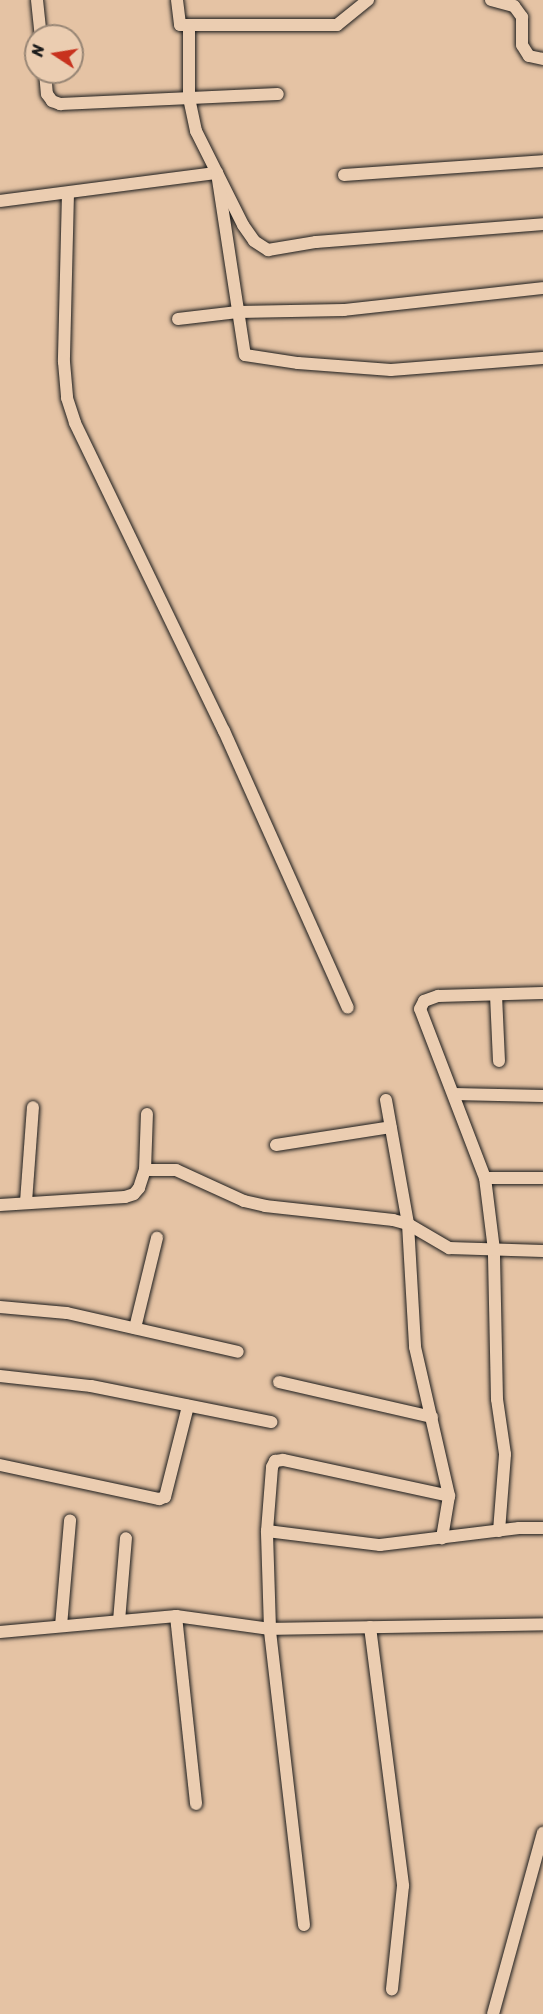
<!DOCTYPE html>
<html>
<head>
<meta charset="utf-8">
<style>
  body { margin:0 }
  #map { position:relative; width:543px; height:2014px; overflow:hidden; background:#e5c3a4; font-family:Sriracha,sans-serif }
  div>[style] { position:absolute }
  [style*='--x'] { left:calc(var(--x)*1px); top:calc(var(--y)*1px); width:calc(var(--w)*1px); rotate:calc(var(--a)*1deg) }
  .roads { filter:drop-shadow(0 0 2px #1c1c1c) drop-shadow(0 0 2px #1c1c1c) }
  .minor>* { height:12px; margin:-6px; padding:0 6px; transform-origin:6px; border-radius:6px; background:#ebcdb1 }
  span { translate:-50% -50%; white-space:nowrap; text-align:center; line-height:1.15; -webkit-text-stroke:6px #ebcdb1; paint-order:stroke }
  .north { position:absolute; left:24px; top:24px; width:60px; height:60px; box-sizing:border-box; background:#ebcdb1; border:2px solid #988675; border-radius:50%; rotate:282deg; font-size:16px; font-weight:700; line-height:24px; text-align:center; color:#1c1c1c }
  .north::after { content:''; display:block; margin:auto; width:21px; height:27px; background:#c8321e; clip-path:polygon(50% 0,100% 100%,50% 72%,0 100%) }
</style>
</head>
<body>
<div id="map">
  <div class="roads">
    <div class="minor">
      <i style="--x:37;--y:0;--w:36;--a:84"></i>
      <i style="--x:177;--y:0;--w:25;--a:83"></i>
      <i style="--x:180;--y:25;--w:157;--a:0"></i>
      <i style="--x:337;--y:25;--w:40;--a:-39"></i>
      <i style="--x:491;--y:0;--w:24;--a:15"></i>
      <i style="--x:514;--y:6;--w:14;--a:54"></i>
      <i style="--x:522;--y:17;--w:28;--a:90"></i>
      <i style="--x:522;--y:45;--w:13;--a:58"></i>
      <i style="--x:529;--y:56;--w:14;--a:12"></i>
      <i style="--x:189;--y:25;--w:73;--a:90"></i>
      <i style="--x:189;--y:98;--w:34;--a:78"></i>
      <i style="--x:196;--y:131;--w:105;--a:63.4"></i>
      <i style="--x:243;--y:225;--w:19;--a:55"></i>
      <i style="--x:254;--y:241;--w:17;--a:33"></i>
      <i style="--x:268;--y:250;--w:49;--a:-9.5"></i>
      <i style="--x:316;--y:242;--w:228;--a:-4.5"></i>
      <i style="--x:45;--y:72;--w:22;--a:85"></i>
      <i style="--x:47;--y:94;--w:9;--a:54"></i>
      <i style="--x:52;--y:101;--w:9;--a:21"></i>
      <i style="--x:60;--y:104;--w:218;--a:-2.6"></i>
      <i style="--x:344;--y:175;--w:199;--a:-4"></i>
      <i style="--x:68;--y:193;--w:169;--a:91.4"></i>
      <i style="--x:64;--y:362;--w:36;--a:85"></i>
      <i style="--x:67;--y:398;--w:26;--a:72"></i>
      <i style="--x:75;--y:423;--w:342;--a:64.2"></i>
      <i style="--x:224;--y:731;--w:303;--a:65.9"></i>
      <i style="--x:0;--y:201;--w:219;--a:-7.4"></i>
      <i style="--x:217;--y:173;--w:184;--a:81.3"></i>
      <i style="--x:245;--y:355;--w:54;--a:8.6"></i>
      <i style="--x:298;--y:363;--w:93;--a:4.3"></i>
      <i style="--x:391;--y:370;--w:152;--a:-4.5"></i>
      <i style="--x:178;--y:319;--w:60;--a:-6.7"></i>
      <i style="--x:238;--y:312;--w:106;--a:-1.1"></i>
      <i style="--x:344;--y:310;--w:200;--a:-6.3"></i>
      <i style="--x:496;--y:995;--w:66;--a:87.4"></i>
      <i style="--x:454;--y:1094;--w:89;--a:1.3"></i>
      <i style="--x:386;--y:1100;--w:126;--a:79.9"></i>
      <i style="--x:408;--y:1224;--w:123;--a:86.7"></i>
      <i style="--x:415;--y:1347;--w:153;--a:77.1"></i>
      <i style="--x:449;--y:1496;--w:43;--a:99.5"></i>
      <i style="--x:276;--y:1145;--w:116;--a:-8.9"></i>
      <i style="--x:145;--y:1170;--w:31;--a:0"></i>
      <i style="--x:176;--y:1170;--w:75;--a:24.5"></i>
      <i style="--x:244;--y:1201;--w:22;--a:13"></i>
      <i style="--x:265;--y:1206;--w:129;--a:6.2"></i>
      <i style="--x:393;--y:1220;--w:16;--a:15"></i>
      <i style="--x:408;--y:1224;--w:48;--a:30.3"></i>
      <i style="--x:449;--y:1248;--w:94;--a:1.8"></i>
      <i style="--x:485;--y:1178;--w:58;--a:0"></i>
      <i style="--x:26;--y:1202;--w:95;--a:-85.8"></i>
      <i style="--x:0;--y:1205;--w:125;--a:-3.7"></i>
      <i style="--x:125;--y:1197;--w:9;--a:-18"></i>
      <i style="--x:134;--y:1194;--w:8;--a:-50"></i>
      <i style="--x:139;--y:1188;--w:19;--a:-72"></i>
      <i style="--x:145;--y:1170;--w:56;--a:-88"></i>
      <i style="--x:0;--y:1307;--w:67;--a:5.1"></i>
      <i style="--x:67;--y:1313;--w:175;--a:12.8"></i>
      <i style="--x:135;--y:1328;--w:93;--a:-76.3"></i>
      <i style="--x:0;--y:1376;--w:92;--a:6.3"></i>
      <i style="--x:91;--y:1386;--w:184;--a:11.3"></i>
      <i style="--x:279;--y:1382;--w:157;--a:12.9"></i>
      <i style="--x:0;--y:1465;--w:163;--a:12.1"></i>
      <i style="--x:159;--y:1499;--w:6;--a:-18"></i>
      <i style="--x:165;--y:1497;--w:94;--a:-75.8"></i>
      <i style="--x:267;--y:1531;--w:114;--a:7.1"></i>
      <i style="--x:380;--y:1545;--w:140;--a:-7"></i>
      <i style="--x:519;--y:1528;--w:24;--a:0"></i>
      <i style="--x:499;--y:1531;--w:77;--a:-85.5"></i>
      <i style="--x:505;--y:1454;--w:56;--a:-98.3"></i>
      <i style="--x:497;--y:1399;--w:149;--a:-91.2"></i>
      <i style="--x:494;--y:1250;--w:73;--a:-97.1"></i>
      <i style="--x:485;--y:1178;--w:181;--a:-111"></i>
      <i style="--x:420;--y:1009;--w:9;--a:-63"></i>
      <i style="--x:424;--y:1001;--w:15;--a:-20"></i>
      <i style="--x:438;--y:996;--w:105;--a:-1.6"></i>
      <i style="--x:176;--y:1616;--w:189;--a:83.9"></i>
      <i style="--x:119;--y:1621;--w:83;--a:-85.2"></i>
      <i style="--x:61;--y:1626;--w:106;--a:-85.1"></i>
      <i style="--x:370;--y:1627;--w:261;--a:82.7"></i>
      <i style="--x:403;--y:1886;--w:104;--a:96.1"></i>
      <i style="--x:0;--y:1632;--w:177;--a:-5.2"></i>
      <i style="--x:176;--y:1616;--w:95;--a:7.9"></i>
      <i style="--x:270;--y:1629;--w:273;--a:-1"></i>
      <i style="--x:304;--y:1925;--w:298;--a:-96.6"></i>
      <i style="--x:270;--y:1629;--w:98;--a:-91.8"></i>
      <i style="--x:267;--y:1531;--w:64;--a:-85.5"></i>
      <i style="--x:272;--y:1467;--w:7;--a:-63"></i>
      <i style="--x:275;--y:1461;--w:8;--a:-7"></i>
      <i style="--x:283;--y:1460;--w:170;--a:12.2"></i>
      <i style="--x:493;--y:2014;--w:188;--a:-74.6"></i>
    </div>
  </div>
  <div class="north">N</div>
</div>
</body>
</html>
